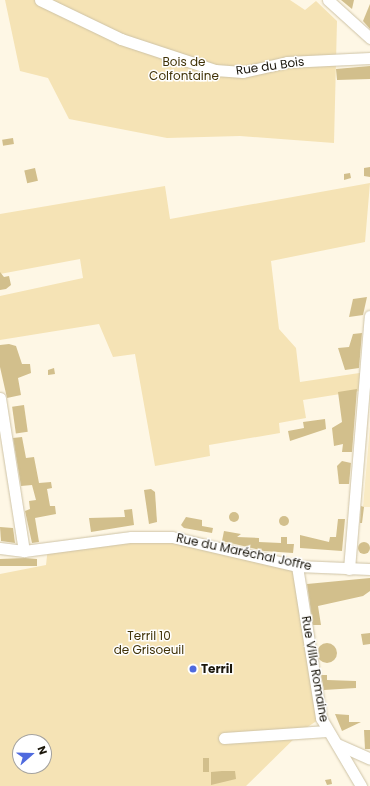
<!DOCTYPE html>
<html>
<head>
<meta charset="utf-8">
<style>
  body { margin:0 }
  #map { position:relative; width:370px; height:786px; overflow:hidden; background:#fef7e5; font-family:Poppins,sans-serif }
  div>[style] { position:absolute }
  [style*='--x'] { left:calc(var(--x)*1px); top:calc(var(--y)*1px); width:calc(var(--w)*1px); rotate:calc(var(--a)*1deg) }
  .built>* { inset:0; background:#f9ebc5 }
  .green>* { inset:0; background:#f5e3b5 }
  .building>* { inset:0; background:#d2bf8c; transform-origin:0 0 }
  .round { border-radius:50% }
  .roads { filter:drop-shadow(0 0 1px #cec3a6) drop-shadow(0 0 1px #cec3a6) }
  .minor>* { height:11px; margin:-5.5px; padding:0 5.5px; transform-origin:5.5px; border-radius:5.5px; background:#fff }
  .dots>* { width:11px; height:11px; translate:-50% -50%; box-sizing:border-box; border:2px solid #fff; border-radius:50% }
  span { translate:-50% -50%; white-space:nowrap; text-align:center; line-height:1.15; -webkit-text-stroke:3px #fff; paint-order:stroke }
  .park-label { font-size:12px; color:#413308 }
  .street-label { font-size:12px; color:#1b170c }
  .poi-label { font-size:12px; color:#1b170c; font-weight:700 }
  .left { translate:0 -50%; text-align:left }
  .north { position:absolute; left:12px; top:734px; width:40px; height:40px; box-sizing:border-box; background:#fff; border:1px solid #a4a29e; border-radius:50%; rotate:70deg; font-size:11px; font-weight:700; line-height:16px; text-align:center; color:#1b170c }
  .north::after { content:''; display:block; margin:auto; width:14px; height:18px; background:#4f6ade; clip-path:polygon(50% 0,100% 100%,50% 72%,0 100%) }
</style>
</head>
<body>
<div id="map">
  <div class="built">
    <i style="clip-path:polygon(370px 426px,370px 507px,363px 507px)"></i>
  </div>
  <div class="green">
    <i style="clip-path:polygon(5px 0,290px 0,305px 10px,316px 1px,337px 21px,334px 143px,240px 136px,167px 138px,69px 119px,48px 78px,20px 71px)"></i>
    <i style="clip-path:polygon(370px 183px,365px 242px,271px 261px,279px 329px,296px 348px,300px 382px,366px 372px,365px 390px,303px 400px,306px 418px,279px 423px,280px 433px,209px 445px,210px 456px,155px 466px,135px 354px,113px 357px,99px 324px,0 340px,0 296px,83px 278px,80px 259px,0 274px,0 214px,165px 186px,170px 219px)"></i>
    <i style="clip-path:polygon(evenodd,153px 536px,297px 566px,321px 718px,303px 730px,246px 786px,0 786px,0 574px,46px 565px,48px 547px,153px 536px,20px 742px,44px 742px,44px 766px,20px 766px,20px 742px)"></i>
  </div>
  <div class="building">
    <i style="clip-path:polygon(341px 0,354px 0,352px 9px)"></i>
    <i style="clip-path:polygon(370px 4px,370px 29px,363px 21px)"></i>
    <i style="clip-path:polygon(370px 66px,370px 79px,337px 80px,336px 69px)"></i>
    <i style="left:13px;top:138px;width:6px;height:11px;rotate:81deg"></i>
    <i style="clip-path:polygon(370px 167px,370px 177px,364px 176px,364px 168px)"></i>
    <i style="left:35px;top:168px;width:13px;height:11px;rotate:77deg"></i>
    <i style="clip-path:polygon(350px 173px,351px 178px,344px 180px,344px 174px)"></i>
    <i style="clip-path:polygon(0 272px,4px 277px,9px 276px,11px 285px,6px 289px,0 290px)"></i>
    <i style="clip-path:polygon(367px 297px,363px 315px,349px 317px,353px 299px)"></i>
    <i style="clip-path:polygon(362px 333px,359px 368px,345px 370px,338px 348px,349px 347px,353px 334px)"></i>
    <i style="clip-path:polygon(9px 344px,16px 346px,22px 364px,30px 364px,31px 373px,18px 378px,21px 395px,7px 398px,0 367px,0 345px)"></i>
    <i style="clip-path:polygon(54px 368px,55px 374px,48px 375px,48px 370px)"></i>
    <i style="clip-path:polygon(357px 389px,352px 452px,342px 452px,343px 444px,334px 446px,332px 428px,342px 422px,338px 392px)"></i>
    <i style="left:24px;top:405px;width:27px;height:12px;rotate:82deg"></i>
    <i style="clip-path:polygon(325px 419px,326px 429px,290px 441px,288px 431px,304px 428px,303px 422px)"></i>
    <i style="clip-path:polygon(22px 437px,26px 458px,34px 457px,39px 483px,51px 482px,52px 488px,47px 489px,50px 506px,55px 506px,56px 514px,35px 518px,39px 542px,32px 543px,25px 511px,30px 509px,29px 501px,36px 500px,32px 485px,21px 486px,13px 438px)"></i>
    <i style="clip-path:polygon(342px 461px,351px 463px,349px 484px,339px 484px,337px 466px)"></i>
    <i style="clip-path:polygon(151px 489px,155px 492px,157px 522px,149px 524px,144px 490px)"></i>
    <i style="clip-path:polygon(361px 506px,364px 507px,362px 523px,360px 523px)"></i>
    <i style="clip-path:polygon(132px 509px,134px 525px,91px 532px,89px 518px,125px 517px,124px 510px)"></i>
    <i class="round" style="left:229px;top:512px;width:10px;height:10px"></i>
    <i class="round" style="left:279px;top:516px;width:10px;height:10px"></i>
    <i style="clip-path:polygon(186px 517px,202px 520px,202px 526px,213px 528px,212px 533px,184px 528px,181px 525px)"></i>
    <i style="clip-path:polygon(338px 519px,345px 519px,342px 551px,300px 548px,300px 535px,329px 542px,330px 537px,336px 537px)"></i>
    <i style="clip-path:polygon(0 527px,13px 528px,15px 543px,1px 541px)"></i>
    <i style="clip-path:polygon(224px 531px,241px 534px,237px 537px,259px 538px,259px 542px,281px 543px,281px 537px,287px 537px,287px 544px,294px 544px,293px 553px,264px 551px,222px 541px)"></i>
    <i class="round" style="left:358px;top:542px;width:12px;height:12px"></i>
    <i style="clip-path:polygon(25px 558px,37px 559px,37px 566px,0 566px,0 559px)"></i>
    <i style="clip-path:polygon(370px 578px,370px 591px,363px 596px,318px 606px,321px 625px,313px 625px,307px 584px)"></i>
    <i style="clip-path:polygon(370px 633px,370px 644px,363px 645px,361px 634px)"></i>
    <i class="round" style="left:317px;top:643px;width:20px;height:20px"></i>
    <i style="clip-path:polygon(321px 675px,327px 675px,327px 680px,356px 681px,356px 688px,324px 690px)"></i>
    <i style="clip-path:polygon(335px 714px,349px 715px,349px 722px,361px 722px,342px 731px)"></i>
    <i style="clip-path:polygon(364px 730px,370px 730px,370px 749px,365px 749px)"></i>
    <i style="left:203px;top:758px;width:6px;height:14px"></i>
    <i style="clip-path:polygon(222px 771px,235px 771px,236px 779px,211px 785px,211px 772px)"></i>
    <i style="clip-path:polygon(331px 779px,332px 784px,327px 785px,325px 780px)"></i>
  </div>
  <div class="roads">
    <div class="minor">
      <i style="--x:40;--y:0;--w:90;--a:25.7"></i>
      <i style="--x:121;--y:39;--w:99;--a:18.3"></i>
      <i style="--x:215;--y:70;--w:28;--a:4"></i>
      <i style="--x:243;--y:72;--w:45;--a:-12.8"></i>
      <i style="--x:287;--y:62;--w:83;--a:-2.8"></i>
      <i style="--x:328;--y:0;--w:57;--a:42.1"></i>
      <i style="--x:0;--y:398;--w:155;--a:81.1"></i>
      <i style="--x:0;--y:548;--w:24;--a:7"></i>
      <i style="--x:24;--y:551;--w:108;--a:-7.5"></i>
      <i style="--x:131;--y:537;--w:41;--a:0"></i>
      <i style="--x:172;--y:537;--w:128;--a:13.1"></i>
      <i style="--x:297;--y:566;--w:73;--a:2.4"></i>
      <i style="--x:297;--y:566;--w:154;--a:81"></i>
      <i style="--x:321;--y:718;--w:79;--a:59.5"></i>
      <i style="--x:349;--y:569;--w:254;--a:-85.3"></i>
      <i style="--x:224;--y:738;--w:103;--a:-3.9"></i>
      <i style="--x:337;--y:744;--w:36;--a:24"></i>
    </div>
  </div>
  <div class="dots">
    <i style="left:193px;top:669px;background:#4f6ade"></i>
  </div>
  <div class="park-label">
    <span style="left:184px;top:69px">Bois de<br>Colfontaine</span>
    <span style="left:149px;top:643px">Terril 10<br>de Grisoeuil</span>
  </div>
  <div class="street-label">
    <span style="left:270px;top:66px;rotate:-8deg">Rue du Bois</span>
    <span style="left:244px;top:552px;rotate:12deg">Rue du Maréchal Joffre</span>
    <span style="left:315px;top:669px;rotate:80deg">Rue Villa Romaine</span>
  </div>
  <div class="poi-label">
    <span class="left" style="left:201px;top:669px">Terril</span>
  </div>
  <div class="north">N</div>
</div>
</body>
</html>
